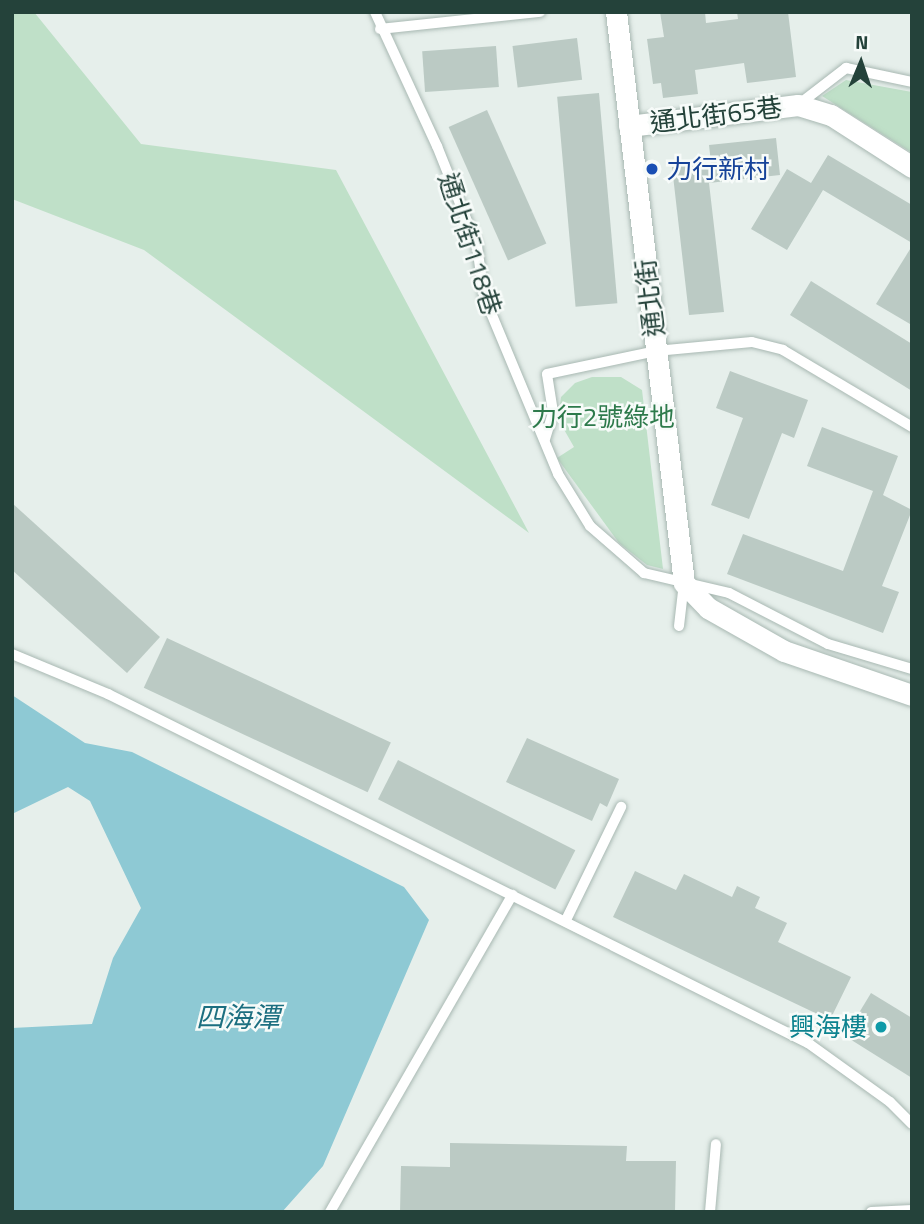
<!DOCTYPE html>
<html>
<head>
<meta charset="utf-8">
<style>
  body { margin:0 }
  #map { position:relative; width:924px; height:1224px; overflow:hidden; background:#e6efeb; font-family:"Titillium Web","Noto Sans TC",sans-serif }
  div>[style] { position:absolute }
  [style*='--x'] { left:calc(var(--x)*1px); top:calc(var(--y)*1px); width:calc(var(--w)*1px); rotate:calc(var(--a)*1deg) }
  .green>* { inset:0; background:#bfe0c8 }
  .water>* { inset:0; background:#8ec9d4 }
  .building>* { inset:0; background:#bbcac4; transform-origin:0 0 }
  .roads { filter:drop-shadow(0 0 2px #a8b8b2) drop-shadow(0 0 2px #a8b8b2) }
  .lane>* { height:10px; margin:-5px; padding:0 5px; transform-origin:5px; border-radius:5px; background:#fff }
  .street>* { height:21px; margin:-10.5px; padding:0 10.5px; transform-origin:10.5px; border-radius:10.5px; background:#fff }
  .dots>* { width:19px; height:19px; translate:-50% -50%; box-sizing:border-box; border:4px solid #f7fbf9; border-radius:50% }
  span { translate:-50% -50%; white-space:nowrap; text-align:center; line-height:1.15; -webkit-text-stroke:5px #f7fbf9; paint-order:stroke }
  .street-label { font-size:26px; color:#24423a }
  .transit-label { font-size:26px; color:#164399 }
  .left { translate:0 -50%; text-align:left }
  .park-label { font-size:26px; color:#2d7a4b }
  .culture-label { font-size:26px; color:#0d838f }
  .right { translate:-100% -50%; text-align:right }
  .water-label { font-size:28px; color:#1c6f80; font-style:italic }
  .frame { position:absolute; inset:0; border:14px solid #24423a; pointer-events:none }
  .north { position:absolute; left:826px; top:28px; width:70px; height:70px; -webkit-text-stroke:5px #f7fbf9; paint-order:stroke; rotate:2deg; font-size:19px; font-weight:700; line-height:28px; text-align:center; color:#24423a }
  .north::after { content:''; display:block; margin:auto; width:24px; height:32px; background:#24423a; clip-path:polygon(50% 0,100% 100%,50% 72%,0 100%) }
</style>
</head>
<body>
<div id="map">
  <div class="green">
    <i style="clip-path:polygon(12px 12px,34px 12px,141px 144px,336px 170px,529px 533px,144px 250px,12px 199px)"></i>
    <i style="clip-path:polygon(846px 80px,912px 92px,912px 153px,822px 96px)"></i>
    <i style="clip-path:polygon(592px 377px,621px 377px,642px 390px,663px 569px,647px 565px,619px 543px,557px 458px,574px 447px,558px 419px,561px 397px,575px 383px)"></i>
  </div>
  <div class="water">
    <i style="clip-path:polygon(12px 695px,85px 743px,132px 752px,404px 887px,429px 920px,323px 1166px,282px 1212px,12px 1212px,12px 1028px,92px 1024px,113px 958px,141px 908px,90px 801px,68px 787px,12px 814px)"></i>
  </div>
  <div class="building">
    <i style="clip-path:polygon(660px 12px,705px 12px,706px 23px,738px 19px,737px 12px,788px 12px,796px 77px,747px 83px,744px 63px,695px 70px,698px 94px,663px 98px,661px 83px,653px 84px,647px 39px,664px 37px)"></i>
    <i style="left:577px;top:38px;width:42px;height:65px;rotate:83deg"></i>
    <i style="left:496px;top:46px;width:41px;height:74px;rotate:86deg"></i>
    <i style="left:599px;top:93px;width:211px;height:42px;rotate:85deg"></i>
    <i style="left:487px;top:110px;width:146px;height:42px;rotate:66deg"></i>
    <i style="clip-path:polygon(776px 138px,780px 175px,709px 183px,724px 312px,689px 315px,672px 167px,711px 163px,709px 145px)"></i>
    <i style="clip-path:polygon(828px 155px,912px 205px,912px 243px,823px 190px,787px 250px,751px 229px,787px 169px,811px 183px)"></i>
    <i style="clip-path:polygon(912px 246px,912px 322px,910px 324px,876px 304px)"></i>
    <i style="clip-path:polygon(811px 281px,912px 344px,912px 391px,790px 315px)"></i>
    <i style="clip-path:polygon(730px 371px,808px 400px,794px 438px,782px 433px,749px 519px,711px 505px,743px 418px,716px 408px)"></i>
    <i style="clip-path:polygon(822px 427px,898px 456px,883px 495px,912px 510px,882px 586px,899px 592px,883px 633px,727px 574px,743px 534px,843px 571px,873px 491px,807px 466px)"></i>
    <i style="clip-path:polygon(12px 503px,160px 637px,127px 673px,12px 570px)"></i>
    <i style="left:167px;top:638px;width:247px;height:55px;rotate:25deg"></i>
    <i style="clip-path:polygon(527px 738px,619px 779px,607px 807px,600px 803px,592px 821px,506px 782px)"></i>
    <i style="left:398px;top:760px;width:199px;height:44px;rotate:27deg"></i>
    <i style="clip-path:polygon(635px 871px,676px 890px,684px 874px,732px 897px,737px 886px,760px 897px,755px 908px,787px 923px,778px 942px,851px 977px,830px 1020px,613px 917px)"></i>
    <i style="clip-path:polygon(871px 993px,912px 1018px,912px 1078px,845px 1036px)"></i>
    <i style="clip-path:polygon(450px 1143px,627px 1146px,626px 1161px,676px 1161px,675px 1212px,400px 1212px,401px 1166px,450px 1167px)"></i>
  </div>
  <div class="roads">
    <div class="lane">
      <i style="--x:375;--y:12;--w:148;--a:65.2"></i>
      <i style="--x:437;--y:146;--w:108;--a:68.2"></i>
      <i style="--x:477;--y:246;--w:50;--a:82"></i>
      <i style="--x:484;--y:296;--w:193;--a:67.4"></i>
      <i style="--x:558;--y:474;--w:61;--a:58.4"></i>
      <i style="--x:590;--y:526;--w:72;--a:41"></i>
      <i style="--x:644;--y:573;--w:87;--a:13.2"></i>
      <i style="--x:729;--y:593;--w:111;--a:27.3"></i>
      <i style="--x:828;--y:644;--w:88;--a:16.6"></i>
      <i style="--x:380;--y:29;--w:161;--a:-6.1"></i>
      <i style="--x:798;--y:105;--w:61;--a:-37.6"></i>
      <i style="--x:846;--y:68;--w:67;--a:12"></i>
      <i style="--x:545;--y:439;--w:28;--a:-73"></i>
      <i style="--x:553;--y:412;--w:38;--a:-99"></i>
      <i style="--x:547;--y:374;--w:111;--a:-11.9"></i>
      <i style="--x:656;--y:351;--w:96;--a:-5.4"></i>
      <i style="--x:752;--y:342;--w:32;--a:14"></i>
      <i style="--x:783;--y:350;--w:150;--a:30.8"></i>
      <i style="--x:679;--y:626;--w:43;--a:-83.4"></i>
      <i style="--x:12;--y:654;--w:104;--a:22.6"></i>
      <i style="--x:108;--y:694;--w:782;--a:26.5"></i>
      <i style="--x:808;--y:1043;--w:101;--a:35.7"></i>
      <i style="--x:890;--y:1102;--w:31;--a:45"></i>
      <i style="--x:566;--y:920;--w:126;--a:-64"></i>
      <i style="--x:330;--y:1212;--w:366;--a:-60.1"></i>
      <i style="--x:710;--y:1212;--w:68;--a:-85"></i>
      <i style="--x:871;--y:1212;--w:41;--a:-2.8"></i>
    </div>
    <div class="street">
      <i style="--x:616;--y:12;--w:575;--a:83.21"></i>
      <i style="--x:684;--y:583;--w:35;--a:46"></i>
      <i style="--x:708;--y:608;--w:87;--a:29.5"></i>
      <i style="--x:784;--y:651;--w:135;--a:19"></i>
      <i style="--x:629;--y:126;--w:170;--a:-7.1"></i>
      <i style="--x:798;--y:105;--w:34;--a:17"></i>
      <i style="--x:831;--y:115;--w:96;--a:32.7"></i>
    </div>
  </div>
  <div class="dots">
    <i style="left:652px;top:169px;background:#1a4fb4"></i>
    <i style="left:881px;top:1027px;background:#0f9aa8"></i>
  </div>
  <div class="street-label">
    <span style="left:716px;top:115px;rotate:-7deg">通北街65巷</span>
    <span style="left:470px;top:244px;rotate:72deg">通北街118巷</span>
    <span style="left:650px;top:298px;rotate:-97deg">通北街</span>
  </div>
  <div class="transit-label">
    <span class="left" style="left:666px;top:169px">力行新村</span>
  </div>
  <div class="park-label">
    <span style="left:603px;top:417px">力行2號綠地</span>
  </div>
  <div class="culture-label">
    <span class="right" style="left:867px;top:1027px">興海樓</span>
  </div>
  <div class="water-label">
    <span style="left:238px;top:1017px">四海潭</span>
  </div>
  <div class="frame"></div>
  <div class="north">N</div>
</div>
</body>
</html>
